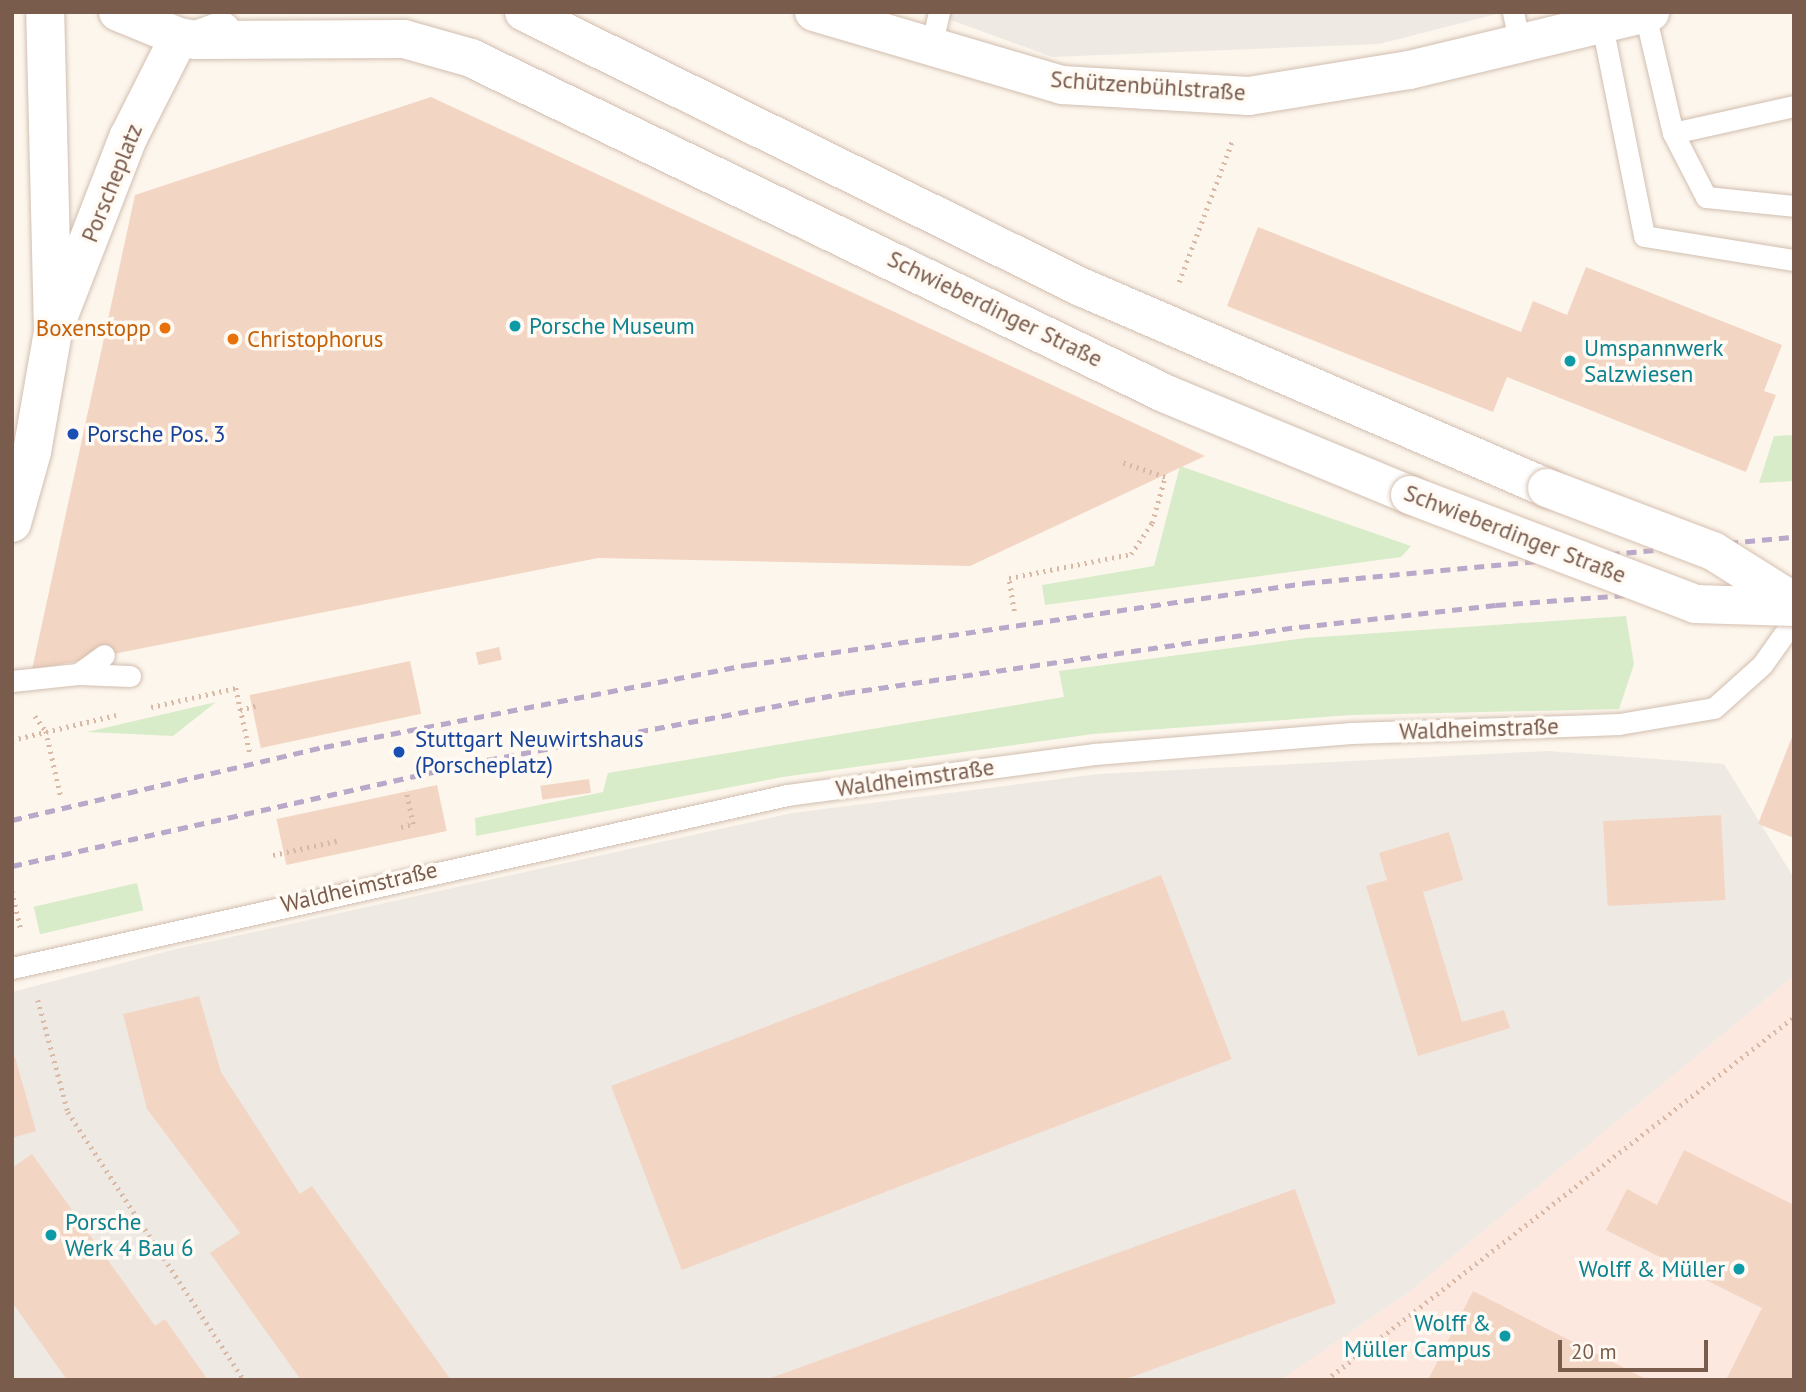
<!DOCTYPE html>
<html>
<head>
<meta charset="utf-8">
<style>
  body { margin:0 }
  #map { position:relative; width:1806px; height:1392px; overflow:hidden; background:#fdf6ec; font-family:"PT Sans",sans-serif }
  div>[style] { position:absolute }
  [style*='--x'] { left:calc(var(--x)*1px); top:calc(var(--y)*1px); width:calc(var(--w)*1px); rotate:calc(var(--a)*1deg) }
  .commercial>* { inset:0; background:#fde8e0 }
  .industrial>* { inset:0; background:#efe9e4 }
  .green>* { inset:0; background:#d8ecc9; transform-origin:0 0 }
  .building>* { inset:0; background:#f3d5c3; transform-origin:0 0 }
  .path>* { height:4.5px; margin-top:-2.25px; transform-origin:0; background:repeating-linear-gradient(90deg,#d9b8a5 0 2px,transparent 0 7px) }
  .roads { filter:drop-shadow(0 0 2px #d1beb0) drop-shadow(0 0 2px #d1beb0) }
  .service>* { height:21px; margin:-10.5px; padding:0 10.5px; transform-origin:10.5px; border-radius:10.5px; background:#fff }
  .minor>* { height:38px; margin:-19px; padding:0 19px; transform-origin:19px; border-radius:19px; background:#fff }
  .secondary>* { height:38px; margin:-19px; padding:0 19px; transform-origin:19px; border-radius:19px; background:#fff }
  .rail>* { height:5px; margin-top:-2.5px; transform-origin:0; background:repeating-linear-gradient(90deg,#b9a8c9 0 10px,transparent 0 17px) }
  .bridges { filter:drop-shadow(0 0 2px #d6c0b0) drop-shadow(0 0 2px #d6c0b0) }
  .secondary-bridge>* { height:38px; margin:-19px; padding:0 19px; transform-origin:19px; border-radius:19px; background:#fff }
  .dots>* { width:19px; height:19px; translate:-50% -50%; box-sizing:border-box; border:4px solid #fffaf3; border-radius:50% }
  span { translate:-50% -50%; white-space:nowrap; text-align:center; line-height:1.15; -webkit-text-stroke:7px #fffaf3; paint-order:stroke }
  .street-label { font-size:23px; color:#7a5c4d }
  .culture-label { font-size:23px; color:#0d838f }
  .left { translate:0 -50%; text-align:left }
  .right { translate:-100% -50%; text-align:right }
  .food-label { font-size:23px; color:#c56008 }
  .transit-label { font-size:23px; color:#164399 }
  .frame { position:absolute; inset:0; border:14px solid #7a5c4d; pointer-events:none }
  .scale { position:absolute; left:1558px; top:1340px; width:150px; height:32px; box-sizing:border-box; border:4px solid #7a5c4d; border-top:0; padding-left:9px; font-size:21px; line-height:24px; white-space:nowrap; color:#7a5c4d; -webkit-text-stroke:5px #fffaf3; paint-order:stroke }
</style>
</head>
<body>
<div id="map">
  <div class="commercial">
    <i style="clip-path:polygon(1794px 976px,1794px 1380px,1280px 1380px,1408px 1293px)"></i>
  </div>
  <div class="industrial">
    <i style="clip-path:polygon(929px 12px,1505px 12px,1379px 44px,1052px 57px)"></i>
    <i style="clip-path:polygon(1548px 751px,1724px 764px,1794px 878px,1794px 976px,1408px 1293px,1280px 1380px,12px 1380px,12px 992px,172px 950px,792px 813px,1098px 774px)"></i>
  </div>
  <div class="green">
    <i style="clip-path:polygon(1794px 435px,1794px 481px,1759px 483px,1774px 436px)"></i>
    <i style="clip-path:polygon(1180px 466px,1411px 546px,1401px 557px,1045px 605px,1042px 585px,1154px 566px)"></i>
    <i style="clip-path:polygon(1626px 616px,1634px 664px,1619px 709px,1352px 715px,1093px 734px,783px 777px,476px 836px,475px 818px,603px 792px,608px 773px,1064px 697px,1059px 671px,1305px 638px)"></i>
    <i style="clip-path:polygon(216px 702px,173px 736px,87px 732px)"></i>
    <i style="left:137px;top:883px;width:28px;height:106px;rotate:77deg"></i>
  </div>
  <div class="building">
    <i style="clip-path:polygon(431px 97px,1205px 456px,970px 566px,598px 558px,32px 670px,135px 195px)"></i>
    <i style="clip-path:polygon(1258px 227px,1521px 332px,1533px 301px,1567px 315px,1586px 267px,1782px 345px,1764px 391px,1776px 395px,1746px 472px,1507px 377px,1493px 412px,1227px 306px)"></i>
    <i style="left:499px;top:647px;width:13px;height:24px;rotate:77deg"></i>
    <i style="left:410px;top:661px;width:54px;height:164px;rotate:78deg"></i>
    <i style="clip-path:polygon(1794px 732px,1794px 838px,1758px 824px)"></i>
    <i style="left:589px;top:779px;width:14px;height:49px;rotate:82deg"></i>
    <i style="left:437px;top:785px;width:47px;height:164px;rotate:78deg"></i>
    <i style="left:1721px;top:815px;width:85px;height:118px;rotate:87deg"></i>
    <i style="clip-path:polygon(1449px 832px,1463px 880px,1423px 892px,1462px 1022px,1504px 1010px,1510px 1028px,1418px 1056px,1366px 886px,1387px 880px,1379px 853px)"></i>
    <i style="left:1161px;top:875px;width:197px;height:589px;rotate:69deg"></i>
    <i style="clip-path:polygon(199px 996px,221px 1072px,300px 1194px,312px 1186px,451px 1380px,301px 1380px,210px 1253px,240px 1233px,147px 1109px,123px 1014px)"></i>
    <i style="clip-path:polygon(15px 1057px,36px 1131px,12px 1138px,12px 1058px)"></i>
    <i style="clip-path:polygon(1684px 1150px,1794px 1205px,1794px 1380px,1726px 1380px,1762px 1308px,1606px 1230px,1627px 1189px,1657px 1205px)"></i>
    <i style="clip-path:polygon(32px 1154px,155px 1326px,165px 1319px,208px 1380px,67px 1380px,12px 1302px,12px 1168px)"></i>
    <i style="clip-path:polygon(1295px 1189px,1336px 1303px,1123px 1380px,765px 1380px)"></i>
    <i style="clip-path:polygon(1473px 1291px,1648px 1380px,1428px 1380px)"></i>
  </div>
  <div class="path">
    <i style="--x:1179;--y:282;--w:153;--a:-69.3"></i>
    <i style="--x:1014;--y:611;--w:33;--a:-99"></i>
    <i style="--x:1009;--y:578;--w:124;--a:-11.1"></i>
    <i style="--x:1131;--y:554;--w:37;--a:-56"></i>
    <i style="--x:1152;--y:523;--w:48;--a:-74.2"></i>
    <i style="--x:1165;--y:477;--w:44;--a:-161.6"></i>
    <i style="--x:151;--y:707;--w:87;--a:-12.6"></i>
    <i style="--x:236;--y:688;--w:66;--a:77.8"></i>
    <i style="--x:240;--y:710;--w:16;--a:-15"></i>
    <i style="--x:35;--y:716;--w:19;--a:54"></i>
    <i style="--x:46;--y:731;--w:68;--a:77.2"></i>
    <i style="--x:12;--y:740;--w:107;--a:-13.5"></i>
    <i style="--x:401;--y:827;--w:12;--a:-14"></i>
    <i style="--x:413;--y:824;--w:35;--a:-102"></i>
    <i style="--x:273;--y:855;--w:69;--a:-12.6"></i>
    <i style="--x:12;--y:891;--w:40;--a:77"></i>
    <i style="--x:38;--y:1000;--w:116;--a:75"></i>
    <i style="--x:68;--y:1112;--w:321;--a:56.7"></i>
    <i style="--x:1326;--y:1380;--w:592;--a:-37.8"></i>
  </div>
  <div class="roads">
    <div class="service">
      <i style="--x:1513;--y:12;--w:33;--a:78"></i>
      <i style="--x:1645;--y:14;--w:122;--a:76.8"></i>
      <i style="--x:1673;--y:133;--w:72;--a:62.7"></i>
      <i style="--x:1706;--y:197;--w:88;--a:5.8"></i>
      <i style="--x:1602;--y:25;--w:215;--a:78.7"></i>
      <i style="--x:1644;--y:236;--w:152;--a:9.1"></i>
      <i style="--x:931;--y:47;--w:36;--a:-77"></i>
      <i style="--x:1673;--y:133;--w:124;--a:-12.6"></i>
      <i style="--x:78;--y:674;--w:52;--a:2.2"></i>
      <i style="--x:12;--y:681;--w:66;--a:-6.1"></i>
      <i style="--x:78;--y:674;--w:32;--a:-36"></i>
      <i style="--x:12;--y:968;--w:794;--a:-12.58"></i>
      <i style="--x:787;--y:795;--w:311;--a:-7.6"></i>
      <i style="--x:1095;--y:754;--w:257;--a:-4.7"></i>
      <i style="--x:1351;--y:733;--w:268;--a:-1.9"></i>
      <i style="--x:1619;--y:724;--w:96;--a:-9.6"></i>
      <i style="--x:1714;--y:708;--w:64;--a:-41.9"></i>
      <i style="--x:1762;--y:665;--w:55;--a:-54.6"></i>
    </div>
    <div class="minor">
      <i style="--x:814;--y:12;--w:259;--a:16.4"></i>
      <i style="--x:1062;--y:85;--w:187;--a:3.4"></i>
      <i style="--x:1249;--y:96;--w:162;--a:-9.2"></i>
      <i style="--x:1409;--y:70;--w:248;--a:-13.5"></i>
      <i style="--x:60;--y:313;--w:188;--a:-68.8"></i>
      <i style="--x:128;--y:138;--w:113;--a:-63.2"></i>
      <i style="--x:12;--y:523;--w:74;--a:-74.3"></i>
      <i style="--x:32;--y:452;--w:122;--a:-80.1"></i>
      <i style="--x:53;--y:332;--w:320;--a:-91.4"></i>
    </div>
    <div class="secondary">
      <i style="--x:118;--y:12;--w:66;--a:22.3"></i>
      <i style="--x:179;--y:37;--w:17;--a:10"></i>
      <i style="--x:196;--y:40;--w:27;--a:-20"></i>
      <i style="--x:524;--y:12;--w:621;--a:26.28"></i>
      <i style="--x:1081;--y:287;--w:508;--a:23.33"></i>
      <i style="--x:196;--y:40;--w:208;--a:-0.3"></i>
      <i style="--x:404;--y:39;--w:70;--a:15.8"></i>
      <i style="--x:471;--y:58;--w:772;--a:25.8"></i>
      <i style="--x:1166;--y:394;--w:264;--a:22.5"></i>
    </div>
  </div>
  <div class="rail">
    <i style="--x:12;--y:820;--w:320;--a:-13.2"></i>
    <i style="--x:324;--y:747;--w:431;--a:-11"></i>
    <i style="--x:747;--y:665;--w:564;--a:-8.36"></i>
    <i style="--x:1305;--y:583;--w:491;--a:-5.4"></i>
    <i style="--x:12;--y:866;--w:470;--a:-12.6"></i>
    <i style="--x:471;--y:763;--w:380;--a:-10.6"></i>
    <i style="--x:845;--y:693;--w:460;--a:-8.3"></i>
    <i style="--x:1300;--y:627;--w:197;--a:-6.4"></i>
    <i style="--x:1496;--y:605;--w:299;--a:-4.4"></i>
  </div>
  <div class="bridges">
    <div class="secondary-bridge">
      <i style="--x:1547;--y:488;--w:178;--a:20.8"></i>
      <i style="--x:1713;--y:551;--w:96;--a:32.2"></i>
      <i style="--x:1410;--y:495;--w:305;--a:20.9"></i>
      <i style="--x:1695;--y:604;--w:99;--a:1.7"></i>
    </div>
  </div>
  <div class="dots">
    <i style="left:515px;top:326px;background:#0f9aa8"></i>
    <i style="left:165px;top:328px;background:#e8710a"></i>
    <i style="left:233px;top:339px;background:#e8710a"></i>
    <i style="left:1570px;top:361px;background:#0f9aa8"></i>
    <i style="left:73px;top:434px;background:#1a4fb4"></i>
    <i style="left:399px;top:752px;background:#1a4fb4"></i>
    <i style="left:51px;top:1235px;background:#0f9aa8"></i>
    <i style="left:1739px;top:1269px;background:#0f9aa8"></i>
    <i style="left:1505px;top:1336px;background:#0f9aa8"></i>
  </div>
  <div class="street-label">
    <span style="left:1148px;top:86px;rotate:4deg">Schützenbühlstraße</span>
    <span style="left:112px;top:183px;rotate:-68deg">Porscheplatz</span>
    <span style="left:995px;top:309px;rotate:26deg">Schwieberdinger Straße</span>
    <span style="left:1515px;top:534px;rotate:21deg">Schwieberdinger Straße</span>
    <span style="left:1479px;top:729px;rotate:-2deg">Waldheimstraße</span>
    <span style="left:915px;top:778px;rotate:-8deg">Waldheimstraße</span>
    <span style="left:359px;top:887px;rotate:-13deg">Waldheimstraße</span>
  </div>
  <div class="culture-label">
    <span class="left" style="left:529px;top:326px">Porsche Museum</span>
    <span class="left" style="left:1584px;top:361px">Umspannwerk<br>Salzwiesen</span>
    <span class="left" style="left:65px;top:1235px">Porsche<br>Werk 4 Bau 6</span>
    <span class="right" style="left:1725px;top:1269px">Wolff &amp; Müller</span>
    <span class="right" style="left:1491px;top:1336px">Wolff &amp;<br>Müller Campus</span>
  </div>
  <div class="food-label">
    <span class="right" style="left:151px;top:328px">Boxenstopp</span>
    <span class="left" style="left:247px;top:339px">Christophorus</span>
  </div>
  <div class="transit-label">
    <span class="left" style="left:87px;top:434px">Porsche Pos. 3</span>
    <span class="left" style="left:415px;top:752px">Stuttgart Neuwirtshaus<br>(Porscheplatz)</span>
  </div>
  <div class="frame"></div>
  <div class="scale">20 m</div>
</div>
</body>
</html>
